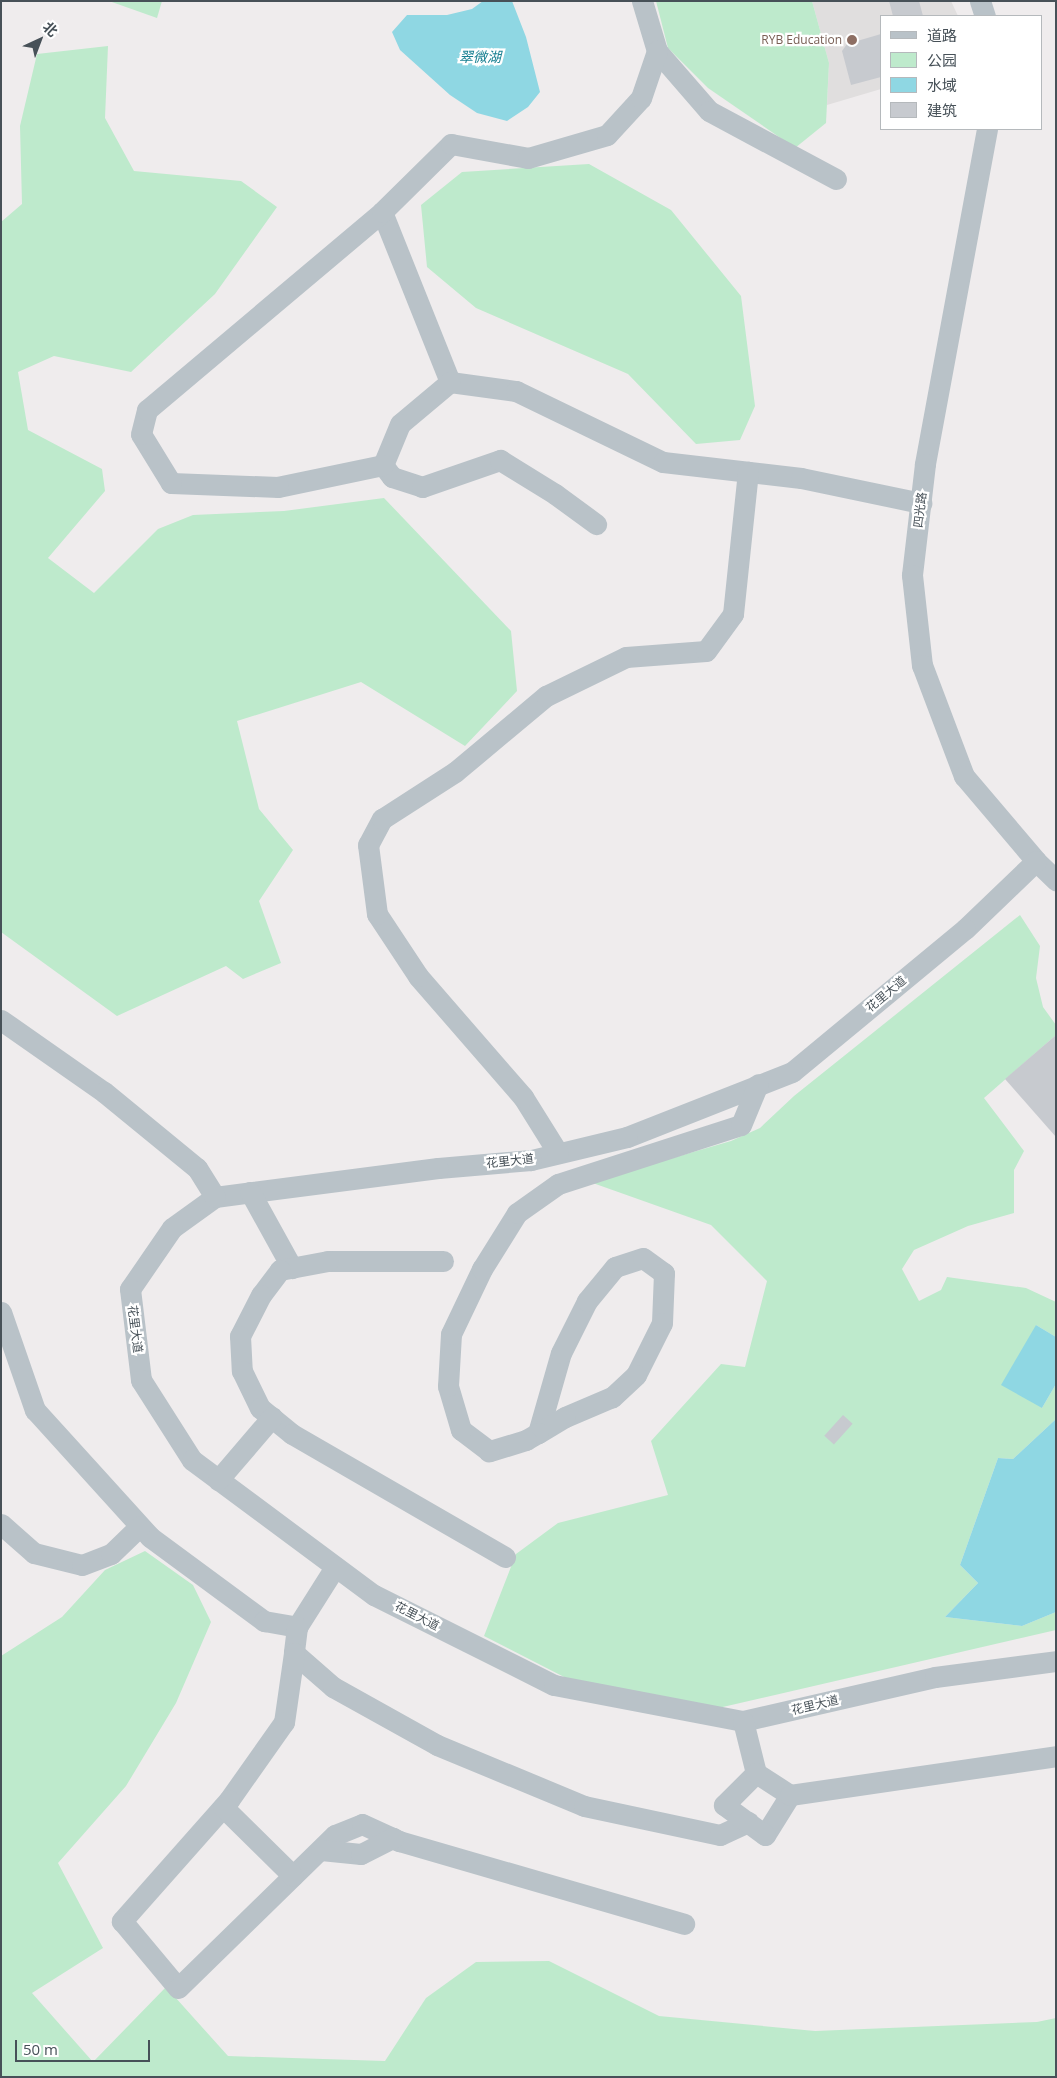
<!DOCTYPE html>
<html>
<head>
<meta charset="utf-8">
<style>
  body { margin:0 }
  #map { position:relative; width:1057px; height:2078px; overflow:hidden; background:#efeced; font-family:"Open Sans","Noto Sans SC",sans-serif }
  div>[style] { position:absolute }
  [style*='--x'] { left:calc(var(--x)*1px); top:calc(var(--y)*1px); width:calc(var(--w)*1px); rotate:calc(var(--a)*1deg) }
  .education>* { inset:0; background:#e0dede }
  .green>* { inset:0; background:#beeacc }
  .water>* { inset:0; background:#8fd7e3 }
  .building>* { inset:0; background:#c7cacf; transform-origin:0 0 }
  .minor>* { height:21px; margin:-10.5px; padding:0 10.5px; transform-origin:10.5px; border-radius:10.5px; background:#b9c2c8 }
  .dots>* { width:14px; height:14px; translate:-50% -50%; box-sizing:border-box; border:2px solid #fff; border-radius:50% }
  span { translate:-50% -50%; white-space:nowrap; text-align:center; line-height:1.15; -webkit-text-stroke:4.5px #fff; paint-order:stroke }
  .education-label { font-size:12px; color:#785e54 }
  .right { translate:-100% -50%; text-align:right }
  .street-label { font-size:12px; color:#475158 }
  .water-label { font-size:14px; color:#198092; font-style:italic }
  .frame { position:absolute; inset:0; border:2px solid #475158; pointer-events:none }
  .legend { position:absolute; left:880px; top:15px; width:162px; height:115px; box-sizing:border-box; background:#fff; border:1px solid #b5b9bc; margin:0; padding:6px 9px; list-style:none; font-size:15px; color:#475158 }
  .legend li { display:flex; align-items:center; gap:10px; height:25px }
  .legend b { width:25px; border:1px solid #b5b9bc }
  .north { position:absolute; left:15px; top:15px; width:50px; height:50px; -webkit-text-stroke:4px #fff; paint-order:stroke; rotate:43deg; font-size:14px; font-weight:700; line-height:20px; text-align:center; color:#475158 }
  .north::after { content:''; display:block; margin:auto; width:18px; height:22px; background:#475158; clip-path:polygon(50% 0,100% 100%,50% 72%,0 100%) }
  .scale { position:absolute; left:15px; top:2040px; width:135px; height:22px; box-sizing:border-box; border:2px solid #475158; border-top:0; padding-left:6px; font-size:15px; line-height:18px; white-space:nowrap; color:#475158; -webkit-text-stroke:4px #fff; paint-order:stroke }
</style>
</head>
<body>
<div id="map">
  <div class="education">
    <i style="clip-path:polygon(812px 1px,951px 1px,958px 16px,881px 16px,881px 89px,827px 105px,829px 63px)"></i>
  </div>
  <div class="green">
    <i style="clip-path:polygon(109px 1px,162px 1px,157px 18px)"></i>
    <i style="clip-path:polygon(656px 1px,812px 1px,829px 63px,826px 123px,795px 148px,708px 88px,668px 48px)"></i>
    <i style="clip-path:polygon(108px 46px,105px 118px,134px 171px,241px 181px,277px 207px,215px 294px,131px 372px,54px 356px,18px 372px,28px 430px,102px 469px,105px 491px,48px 558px,94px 593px,158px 529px,193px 515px,284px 511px,384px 498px,511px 631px,517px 691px,465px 746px,361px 682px,237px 721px,259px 809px,293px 850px,259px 901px,281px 963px,243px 979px,226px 966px,117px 1016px,1px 932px,1px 222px,22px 204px,20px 126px,37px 54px)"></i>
    <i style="clip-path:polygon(589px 164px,671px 210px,741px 296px,755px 406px,740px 440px,696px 444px,628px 374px,476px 308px,427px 267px,421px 205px,462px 172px)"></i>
    <i style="clip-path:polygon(1020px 915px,1040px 946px,1036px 978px,1043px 1007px,1056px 1025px,1056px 1035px,984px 1098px,1024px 1151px,1014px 1170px,1014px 1213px,968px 1226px,914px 1250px,902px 1269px,919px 1301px,941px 1290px,947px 1277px,1026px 1288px,1056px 1302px,1056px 1337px,1036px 1325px,1042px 1408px,1056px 1384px,1056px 1419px,1013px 1459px,998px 1458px,960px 1565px,978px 1583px,945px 1617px,1022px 1626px,1056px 1612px,1056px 1630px,714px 1709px,570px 1680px,484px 1636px,516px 1554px,558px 1523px,668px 1495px,651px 1441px,721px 1364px,745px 1367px,767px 1281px,711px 1225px,590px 1182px,731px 1141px,760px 1128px,794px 1096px)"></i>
    <i style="clip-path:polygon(145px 1551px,193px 1585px,211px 1622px,176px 1703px,126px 1786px,58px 1863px,103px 1948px,32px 1993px,93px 2062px,166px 1987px,228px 2056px,385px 2061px,426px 1998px,476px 1962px,549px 1961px,659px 2016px,815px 2031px,1037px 2022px,1056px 2018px,1056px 2077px,1px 2077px,1px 1656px,62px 1617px,105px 1570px)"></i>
  </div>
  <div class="water">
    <i style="clip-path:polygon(483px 1px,512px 1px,526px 37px,540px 92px,528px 107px,507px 121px,477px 113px,450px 95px,400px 50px,392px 32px,407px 15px,447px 15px,472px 9px)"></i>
    <i style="clip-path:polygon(1036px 1325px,1056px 1337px,1056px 1384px,1042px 1408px,1001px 1385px)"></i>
    <i style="clip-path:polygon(1056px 1419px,1056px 1612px,1022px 1626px,945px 1617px,978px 1583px,960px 1565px,998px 1458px,1013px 1459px)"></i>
  </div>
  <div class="building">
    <i style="clip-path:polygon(889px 1px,919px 1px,923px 16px,893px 16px)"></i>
    <i style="clip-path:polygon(881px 34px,881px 77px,851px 85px,842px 51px,847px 44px)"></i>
    <i style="clip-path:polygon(1056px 1035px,1056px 1137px,1005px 1079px)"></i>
    <i style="left:843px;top:1415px;width:13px;height:28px;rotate:42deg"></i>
  </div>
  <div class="minor">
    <i style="--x:642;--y:1;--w:52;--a:73.3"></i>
    <i style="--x:657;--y:51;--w:79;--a:49.1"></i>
    <i style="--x:709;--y:111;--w:144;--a:28.2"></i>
    <i style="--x:980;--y:1;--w:16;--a:72"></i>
    <i style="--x:987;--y:129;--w:341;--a:100.5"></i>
    <i style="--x:925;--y:464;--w:112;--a:96.7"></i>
    <i style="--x:912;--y:575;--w:91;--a:83.7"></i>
    <i style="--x:922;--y:665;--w:119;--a:69.3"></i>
    <i style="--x:964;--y:776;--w:111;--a:49.7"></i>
    <i style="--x:1036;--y:861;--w:28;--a:44"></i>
    <i style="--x:382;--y:212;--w:183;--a:68.2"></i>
    <i style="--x:450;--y:382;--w:67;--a:7.8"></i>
    <i style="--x:516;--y:391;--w:163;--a:25.8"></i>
    <i style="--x:663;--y:462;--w:139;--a:6.6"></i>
    <i style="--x:801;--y:478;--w:123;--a:11.8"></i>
    <i style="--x:450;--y:382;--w:65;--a:140"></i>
    <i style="--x:400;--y:424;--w:44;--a:112.5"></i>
    <i style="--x:383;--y:465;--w:15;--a:53"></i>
    <i style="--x:392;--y:477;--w:32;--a:18"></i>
    <i style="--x:422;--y:487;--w:83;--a:-19.1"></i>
    <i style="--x:500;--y:460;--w:65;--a:31.7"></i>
    <i style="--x:555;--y:494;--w:51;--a:36.2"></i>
    <i style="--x:383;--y:465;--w:107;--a:168.2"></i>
    <i style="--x:278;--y:487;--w:107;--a:-177.9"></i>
    <i style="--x:171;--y:483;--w:57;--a:-121.5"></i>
    <i style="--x:141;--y:434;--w:25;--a:-76"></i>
    <i style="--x:147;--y:410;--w:307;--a:-40.1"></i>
    <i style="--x:382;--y:212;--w:97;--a:-44.6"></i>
    <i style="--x:451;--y:144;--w:78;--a:10.3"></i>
    <i style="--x:528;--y:158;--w:82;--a:-16.2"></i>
    <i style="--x:607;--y:135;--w:50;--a:-47.4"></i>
    <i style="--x:641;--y:98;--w:50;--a:-71.2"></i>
    <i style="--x:1036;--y:861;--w:98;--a:136.2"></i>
    <i style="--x:965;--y:929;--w:224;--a:140.4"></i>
    <i style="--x:792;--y:1072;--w:177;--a:158.5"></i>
    <i style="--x:627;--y:1137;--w:99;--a:166.5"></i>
    <i style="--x:531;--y:1160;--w:93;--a:175.1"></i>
    <i style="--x:438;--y:1168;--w:225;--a:172.6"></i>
    <i style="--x:215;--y:1197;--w:53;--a:144.2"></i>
    <i style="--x:172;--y:1228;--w:74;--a:124.5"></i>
    <i style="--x:130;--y:1289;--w:92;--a:83.1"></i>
    <i style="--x:141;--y:1380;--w:95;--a:57.5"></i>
    <i style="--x:192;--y:1460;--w:227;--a:36.6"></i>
    <i style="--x:374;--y:1595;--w:201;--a:26.6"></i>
    <i style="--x:554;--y:1685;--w:192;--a:10.8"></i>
    <i style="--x:743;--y:1721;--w:197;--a:-12.9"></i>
    <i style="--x:935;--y:1677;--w:122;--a:-7.5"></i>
    <i style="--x:1;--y:1020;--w:126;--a:35"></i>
    <i style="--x:104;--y:1092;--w:120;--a:39.3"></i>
    <i style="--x:197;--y:1168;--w:34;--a:58"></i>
    <i style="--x:558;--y:1153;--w:66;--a:-122"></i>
    <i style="--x:523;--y:1097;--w:160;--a:-131"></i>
    <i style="--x:418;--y:976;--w:74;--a:-123.5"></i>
    <i style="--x:377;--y:914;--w:70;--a:-97.4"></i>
    <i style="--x:368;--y:845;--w:30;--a:-62"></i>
    <i style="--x:382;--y:819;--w:87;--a:-32.8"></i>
    <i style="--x:455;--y:772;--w:119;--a:-39.9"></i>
    <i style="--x:546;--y:696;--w:89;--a:-26"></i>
    <i style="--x:626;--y:657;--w:80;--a:-4.3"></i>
    <i style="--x:706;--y:651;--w:46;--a:-53.9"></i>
    <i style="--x:733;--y:614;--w:143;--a:-84"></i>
    <i style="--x:250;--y:1192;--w:87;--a:61.1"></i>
    <i style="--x:443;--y:1261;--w:115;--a:180"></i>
    <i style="--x:328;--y:1261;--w:49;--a:169.4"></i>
    <i style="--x:280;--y:1270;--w:31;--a:127"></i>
    <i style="--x:261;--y:1295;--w:46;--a:117.1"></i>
    <i style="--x:240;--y:1336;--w:35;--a:87"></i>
    <i style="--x:242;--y:1371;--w:41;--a:64.1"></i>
    <i style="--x:260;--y:1408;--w:41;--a:39.1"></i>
    <i style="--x:292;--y:1434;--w:246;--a:30"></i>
    <i style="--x:1;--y:1312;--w:104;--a:70.9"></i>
    <i style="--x:35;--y:1410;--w:171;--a:47.8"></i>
    <i style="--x:150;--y:1537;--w:142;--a:36.4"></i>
    <i style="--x:264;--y:1621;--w:34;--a:10"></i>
    <i style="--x:538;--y:1433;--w:83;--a:-74"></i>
    <i style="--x:561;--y:1353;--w:58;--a:-63.4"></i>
    <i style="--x:587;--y:1301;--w:44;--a:-50.5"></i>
    <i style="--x:615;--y:1267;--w:29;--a:-18"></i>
    <i style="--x:643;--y:1258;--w:26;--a:36"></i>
    <i style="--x:664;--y:1273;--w:50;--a:92.3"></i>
    <i style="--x:662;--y:1323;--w:58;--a:116.6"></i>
    <i style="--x:636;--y:1375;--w:33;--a:137"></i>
    <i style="--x:612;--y:1397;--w:51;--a:156.9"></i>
    <i style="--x:565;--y:1417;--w:31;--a:149"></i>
    <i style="--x:538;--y:1433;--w:14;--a:150"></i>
    <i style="--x:526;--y:1440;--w:39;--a:163"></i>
    <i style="--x:489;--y:1451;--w:35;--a:-143"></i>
    <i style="--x:461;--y:1430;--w:46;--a:-106.5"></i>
    <i style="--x:448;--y:1386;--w:52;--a:-86.7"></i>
    <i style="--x:451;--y:1334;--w:72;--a:-64.5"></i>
    <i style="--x:482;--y:1269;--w:66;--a:-58"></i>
    <i style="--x:517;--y:1213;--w:50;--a:-35.3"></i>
    <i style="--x:558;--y:1184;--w:192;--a:-17.9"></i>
    <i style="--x:741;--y:1125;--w:44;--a:-67.5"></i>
    <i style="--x:218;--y:1480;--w:83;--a:-49.4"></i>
    <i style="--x:1;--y:1524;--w:44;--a:41.3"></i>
    <i style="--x:34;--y:1553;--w:49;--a:14"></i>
    <i style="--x:82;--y:1565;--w:31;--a:-21"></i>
    <i style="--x:111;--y:1554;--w:40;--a:-44"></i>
    <i style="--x:335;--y:1567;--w:71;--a:122.3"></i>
    <i style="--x:297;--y:1627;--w:26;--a:97"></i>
    <i style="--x:294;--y:1653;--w:52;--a:41.1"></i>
    <i style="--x:333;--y:1687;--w:119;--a:29.1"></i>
    <i style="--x:437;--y:1745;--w:159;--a:22.5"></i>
    <i style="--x:584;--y:1806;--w:139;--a:12"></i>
    <i style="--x:720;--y:1835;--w:31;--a:-25"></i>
    <i style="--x:294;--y:1653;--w:70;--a:98.2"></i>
    <i style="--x:284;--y:1722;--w:95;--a:125.2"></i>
    <i style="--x:229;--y:1800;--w:162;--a:131.5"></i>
    <i style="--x:122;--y:1921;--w:87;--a:50.1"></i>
    <i style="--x:178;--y:1988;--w:219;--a:-44.3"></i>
    <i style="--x:335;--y:1835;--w:29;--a:-22"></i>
    <i style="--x:362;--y:1824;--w:41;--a:24.7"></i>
    <i style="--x:399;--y:1841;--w:297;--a:16.2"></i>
    <i style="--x:743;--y:1721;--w:54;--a:76"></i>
    <i style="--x:790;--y:1795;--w:47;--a:122"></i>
    <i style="--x:765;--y:1835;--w:51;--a:-143.8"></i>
    <i style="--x:724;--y:1805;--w:45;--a:-45"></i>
    <i style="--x:756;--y:1773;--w:40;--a:32.9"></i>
    <i style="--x:790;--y:1795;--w:269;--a:-8.3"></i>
    <i style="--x:223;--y:1807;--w:98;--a:44.6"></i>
    <i style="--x:321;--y:1850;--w:40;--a:5.7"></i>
    <i style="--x:361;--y:1854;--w:36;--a:-27"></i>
  </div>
  <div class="dots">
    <i style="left:852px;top:40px;background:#8d6e63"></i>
  </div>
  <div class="education-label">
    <span class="right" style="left:842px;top:40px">RYB Education</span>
  </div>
  <div class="street-label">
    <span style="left:920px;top:510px;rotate:-83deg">四光路</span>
    <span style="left:886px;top:994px;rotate:-40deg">花里大道</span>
    <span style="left:510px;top:1161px;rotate:-6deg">花里大道</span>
    <span style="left:135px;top:1329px;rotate:83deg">花里大道</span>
    <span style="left:417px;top:1616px;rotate:27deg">花里大道</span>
    <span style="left:815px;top:1705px;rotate:-13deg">花里大道</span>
  </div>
  <div class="water-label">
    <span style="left:480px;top:57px">翠微湖</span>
  </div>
  <div class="frame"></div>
  <ul class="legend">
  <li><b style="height:6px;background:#b9c2c8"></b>道路</li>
  <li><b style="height:14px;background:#beeacc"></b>公园</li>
  <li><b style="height:14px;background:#8fd7e3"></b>水域</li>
  <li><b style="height:14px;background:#c7cacf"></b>建筑</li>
  </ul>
  <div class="north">北</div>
  <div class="scale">50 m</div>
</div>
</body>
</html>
